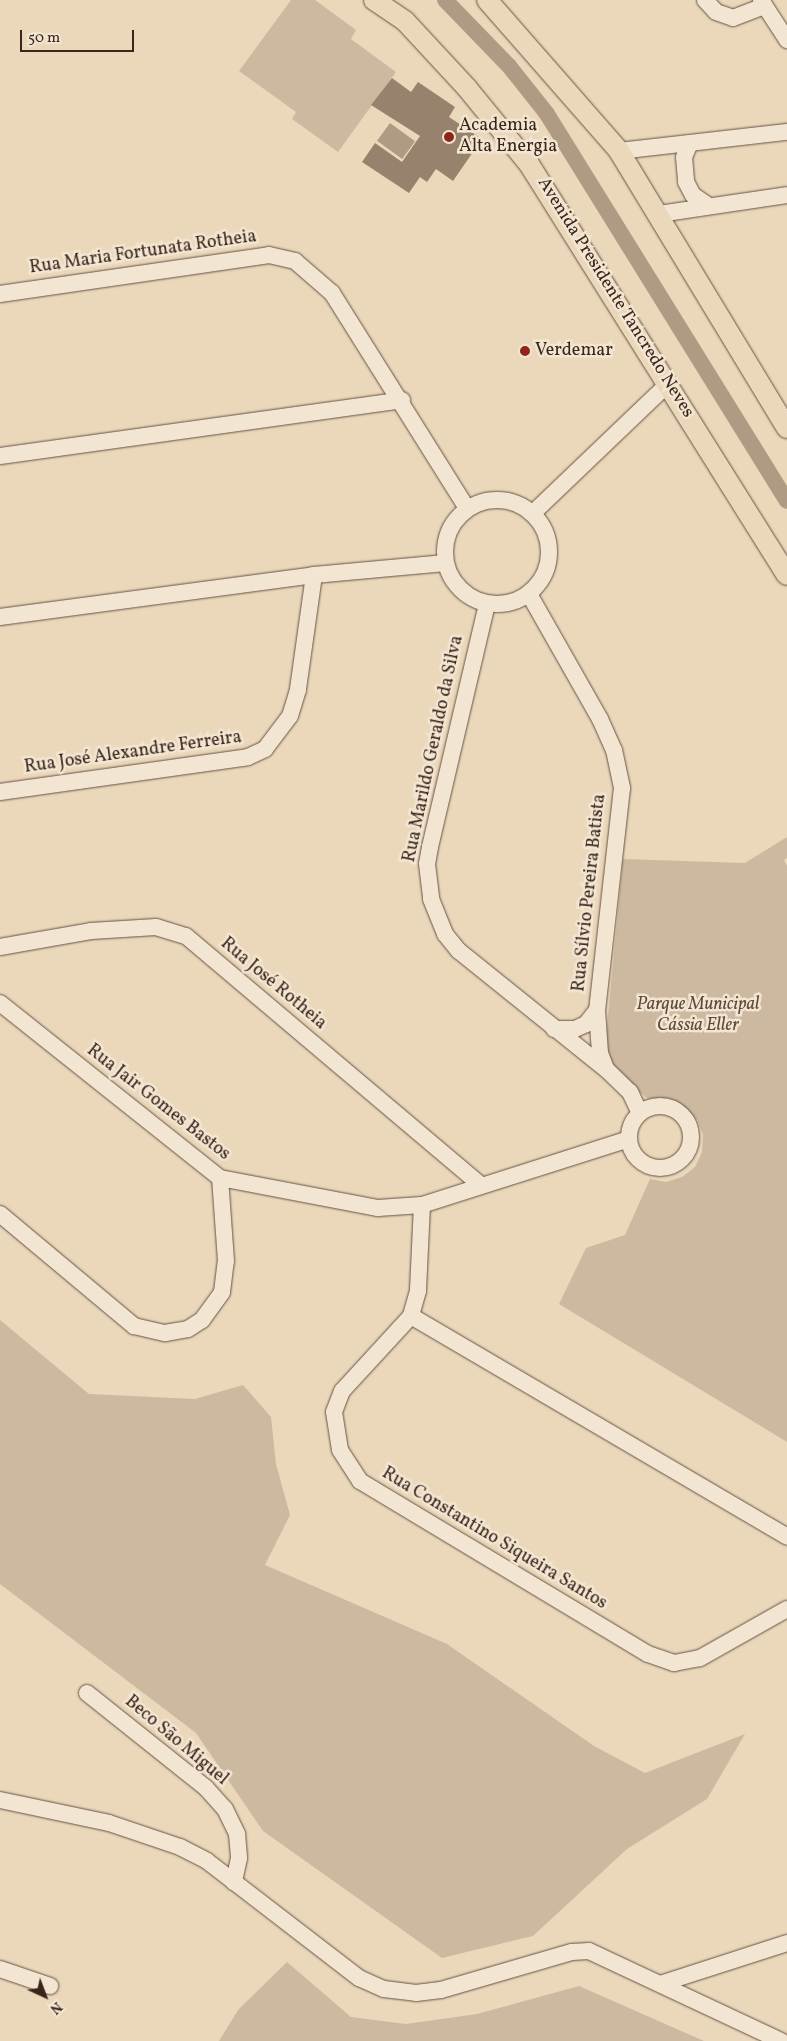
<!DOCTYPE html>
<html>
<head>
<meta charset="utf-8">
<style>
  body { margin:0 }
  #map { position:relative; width:787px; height:2041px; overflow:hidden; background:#ebd8bb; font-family:Vollkorn,serif }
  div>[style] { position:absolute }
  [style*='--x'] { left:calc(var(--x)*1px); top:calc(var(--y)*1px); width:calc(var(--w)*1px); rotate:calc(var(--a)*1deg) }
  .green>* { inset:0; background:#cdb99f }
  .water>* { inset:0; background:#af9b84; transform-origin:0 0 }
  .canal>* { height:16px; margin:-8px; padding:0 8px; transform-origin:8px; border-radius:8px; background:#af9b84 }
  .building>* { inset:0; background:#97826d }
  .roads { filter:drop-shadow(0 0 1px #675142) drop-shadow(0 0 1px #675142) }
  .minor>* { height:16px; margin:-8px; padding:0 8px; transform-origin:8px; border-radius:8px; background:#f2e6d3 }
  .minor>.ring { margin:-8px; padding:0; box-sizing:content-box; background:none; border:16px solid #f2e6d3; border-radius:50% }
  .major>* { height:20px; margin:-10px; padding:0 10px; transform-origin:10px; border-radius:10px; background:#ebd8bb }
  .dots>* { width:14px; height:14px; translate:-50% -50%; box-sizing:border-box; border:2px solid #f2e6d3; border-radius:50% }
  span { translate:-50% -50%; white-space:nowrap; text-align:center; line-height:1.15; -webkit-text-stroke:5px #f2e6d3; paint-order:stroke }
  .poi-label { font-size:18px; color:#3b2419 }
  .left { translate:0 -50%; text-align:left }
  .street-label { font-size:18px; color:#3b2419 }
  .park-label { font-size:18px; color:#60493a; font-style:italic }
  .north { position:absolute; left:20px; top:1971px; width:50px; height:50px; -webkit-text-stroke:4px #f2e6d3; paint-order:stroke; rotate:137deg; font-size:14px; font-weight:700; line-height:20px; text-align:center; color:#3b2419 }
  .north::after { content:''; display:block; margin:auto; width:18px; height:22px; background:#3b2419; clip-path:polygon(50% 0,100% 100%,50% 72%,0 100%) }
  .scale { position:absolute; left:20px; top:30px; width:114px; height:22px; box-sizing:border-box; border:2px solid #3b2419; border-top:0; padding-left:6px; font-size:15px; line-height:18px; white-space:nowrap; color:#3b2419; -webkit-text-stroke:4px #f2e6d3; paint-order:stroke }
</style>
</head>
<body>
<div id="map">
  <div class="green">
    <i style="clip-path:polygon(291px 0,315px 0,356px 30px,351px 39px,396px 72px,338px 152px,292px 119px,296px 112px,239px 71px)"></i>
    <i style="clip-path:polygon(787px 837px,787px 858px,784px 860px,787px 866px,787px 1442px,559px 1304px,586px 1248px,625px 1235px,650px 1179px,666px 1182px,682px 1177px,695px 1167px,702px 1152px,703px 1135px,697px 1120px,686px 1109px,647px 1098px,611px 1069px,605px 1047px,623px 859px,745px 863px)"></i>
    <i style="clip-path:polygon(0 1320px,89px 1394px,195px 1399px,243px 1385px,271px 1417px,276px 1464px,290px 1515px,265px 1565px,447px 1644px,594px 1746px,645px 1773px,745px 1734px,707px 1799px,627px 1849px,533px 1936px,442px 1958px,263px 1831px,196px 1733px,0 1584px)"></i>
    <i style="clip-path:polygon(287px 1962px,351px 2017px,406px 2024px,477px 2014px,579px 1986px,704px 2041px,219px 2041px,238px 2010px)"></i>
  </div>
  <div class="water">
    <i style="left:390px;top:123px;width:31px;height:22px;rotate:36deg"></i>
  </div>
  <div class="canal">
    <i style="--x:445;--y:0;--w:92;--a:45.9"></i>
    <i style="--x:509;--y:66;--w:61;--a:51.6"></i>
    <i style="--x:547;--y:114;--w:455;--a:58.2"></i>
  </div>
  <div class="building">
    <i style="clip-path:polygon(392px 78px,411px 92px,418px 82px,455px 107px,449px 117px,482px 139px,453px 181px,436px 169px,427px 182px,420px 177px,409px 193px,362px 162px,375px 143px,402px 162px,420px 136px,371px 105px)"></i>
  </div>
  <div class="roads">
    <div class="minor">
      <i style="--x:705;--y:0;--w:16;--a:47"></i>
      <i style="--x:716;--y:12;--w:18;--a:19"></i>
      <i style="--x:733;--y:18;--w:34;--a:-21"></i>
      <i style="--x:761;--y:0;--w:48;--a:57"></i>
      <i style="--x:690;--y:143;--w:15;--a:113"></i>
      <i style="--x:684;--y:157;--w:25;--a:85"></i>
      <i style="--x:686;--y:182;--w:15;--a:62"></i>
      <i style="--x:693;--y:195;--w:19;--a:35"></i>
      <i style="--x:619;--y:151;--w:169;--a:-6.5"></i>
      <i style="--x:659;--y:214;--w:129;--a:-8.4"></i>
      <i style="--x:0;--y:294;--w:272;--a:-8.2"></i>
      <i style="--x:269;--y:255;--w:27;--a:13"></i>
      <i style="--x:295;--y:261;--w:49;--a:40.9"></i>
      <i style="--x:332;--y:293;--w:254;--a:57.9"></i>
      <i style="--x:0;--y:456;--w:406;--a:-7.9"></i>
      <i class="ring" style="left:445px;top:500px;width:88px;height:88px"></i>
      <i style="--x:533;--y:513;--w:188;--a:-43.7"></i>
      <i style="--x:529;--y:594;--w:144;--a:60.4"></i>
      <i style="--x:600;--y:719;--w:34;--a:66"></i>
      <i style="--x:614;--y:750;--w:39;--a:78"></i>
      <i style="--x:622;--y:788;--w:223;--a:96.4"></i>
      <i style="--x:597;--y:1010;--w:43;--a:86"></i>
      <i style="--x:600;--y:1053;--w:17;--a:69"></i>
      <i style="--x:487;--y:604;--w:250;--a:103.2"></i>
      <i style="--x:430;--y:847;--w:17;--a:100"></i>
      <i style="--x:427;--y:864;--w:35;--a:83"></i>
      <i style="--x:431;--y:899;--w:38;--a:68"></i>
      <i style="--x:445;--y:934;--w:22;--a:51"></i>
      <i style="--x:459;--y:951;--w:189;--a:38.8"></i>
      <i style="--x:606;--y:1069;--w:33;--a:44"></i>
      <i style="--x:630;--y:1092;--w:23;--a:65"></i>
      <i style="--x:0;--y:617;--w:317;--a:-7.6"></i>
      <i style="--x:314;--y:575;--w:132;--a:-5.2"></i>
      <i style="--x:0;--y:792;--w:250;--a:-8"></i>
      <i style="--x:248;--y:757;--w:19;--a:-25"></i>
      <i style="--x:265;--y:749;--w:41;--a:-52.9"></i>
      <i style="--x:290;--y:716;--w:28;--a:-73"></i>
      <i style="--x:298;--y:689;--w:115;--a:-82"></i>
      <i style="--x:0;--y:947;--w:92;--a:-10"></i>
      <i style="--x:91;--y:931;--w:65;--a:-3.5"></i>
      <i style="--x:156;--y:927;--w:31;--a:17"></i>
      <i style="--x:186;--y:936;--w:384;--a:40.2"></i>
      <i style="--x:0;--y:1003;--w:281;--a:38.5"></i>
      <i style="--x:220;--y:1178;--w:161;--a:10.8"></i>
      <i style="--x:378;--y:1208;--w:44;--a:-3.9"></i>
      <i style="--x:422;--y:1205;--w:217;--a:-17.7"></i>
      <i style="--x:554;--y:1029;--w:21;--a:0"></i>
      <i style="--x:575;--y:1029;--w:12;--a:-24"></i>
      <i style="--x:586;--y:1024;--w:18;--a:-52"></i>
      <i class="ring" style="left:629px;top:1106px;width:46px;height:46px"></i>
      <i style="--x:422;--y:1205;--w:86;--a:92.7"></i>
      <i style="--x:418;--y:1291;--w:26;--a:106"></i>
      <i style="--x:411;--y:1316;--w:102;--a:132.6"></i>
      <i style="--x:342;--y:1391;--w:22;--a:111"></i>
      <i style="--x:334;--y:1412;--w:38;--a:81"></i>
      <i style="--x:340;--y:1450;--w:37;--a:57"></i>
      <i style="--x:360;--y:1481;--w:336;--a:31"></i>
      <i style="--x:648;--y:1654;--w:28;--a:19"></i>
      <i style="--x:674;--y:1663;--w:26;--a:-11"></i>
      <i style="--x:700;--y:1658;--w:100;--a:-29.4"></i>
      <i style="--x:0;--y:1214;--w:175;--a:39.9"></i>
      <i style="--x:134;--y:1326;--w:32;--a:13"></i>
      <i style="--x:165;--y:1333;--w:23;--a:-10"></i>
      <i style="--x:188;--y:1329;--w:17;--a:-33"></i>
      <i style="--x:202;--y:1320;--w:34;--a:-54"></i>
      <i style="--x:222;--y:1292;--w:31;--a:-83"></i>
      <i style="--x:226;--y:1261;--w:83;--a:-94.1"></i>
      <i style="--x:411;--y:1316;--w:436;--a:30.4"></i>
      <i style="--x:87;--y:1693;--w:152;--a:38.6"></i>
      <i style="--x:206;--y:1788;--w:28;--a:48"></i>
      <i style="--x:225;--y:1809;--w:28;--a:64"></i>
      <i style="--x:237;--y:1834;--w:24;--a:85"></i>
      <i style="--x:239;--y:1858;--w:25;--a:102"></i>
      <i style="--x:0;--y:1800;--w:111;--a:11.9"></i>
      <i style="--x:109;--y:1823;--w:75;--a:18.7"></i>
      <i style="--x:180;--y:1847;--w:30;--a:27"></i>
      <i style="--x:207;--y:1861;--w:192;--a:37.6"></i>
      <i style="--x:359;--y:1978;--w:27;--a:24"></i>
      <i style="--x:384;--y:1989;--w:32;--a:7"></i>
      <i style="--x:416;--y:1993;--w:25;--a:-7"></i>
      <i style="--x:441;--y:1990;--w:136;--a:-16.2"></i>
      <i style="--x:572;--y:1952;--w:17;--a:-3"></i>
      <i style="--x:589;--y:1951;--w:212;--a:25.1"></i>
      <i style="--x:0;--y:1969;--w:53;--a:18.8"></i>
      <i style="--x:663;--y:1983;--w:130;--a:-17.9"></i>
    </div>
    <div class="major">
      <i style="--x:374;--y:0;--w:37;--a:34"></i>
      <i style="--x:405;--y:21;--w:91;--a:47.2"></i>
      <i style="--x:467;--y:88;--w:98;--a:50.8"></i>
      <i style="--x:529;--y:164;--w:485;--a:57.9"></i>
      <i style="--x:487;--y:0;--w:201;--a:48.8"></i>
      <i style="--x:619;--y:151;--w:324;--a:58.8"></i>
    </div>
  </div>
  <div class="dots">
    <i style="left:449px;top:137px;background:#8f2418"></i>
    <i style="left:525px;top:351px;background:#8f2418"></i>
  </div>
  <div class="poi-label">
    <span class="left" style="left:459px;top:137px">Academia<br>Alta Energia</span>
    <span class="left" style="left:535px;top:351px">Verdemar</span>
  </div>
  <div class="street-label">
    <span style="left:143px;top:253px;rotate:-8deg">Rua Maria Fortunata Rotheia</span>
    <span style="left:615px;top:298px;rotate:58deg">Avenida Presidente Tancredo Neves</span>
    <span style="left:434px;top:749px;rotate:-78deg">Rua Marildo Geraldo da Silva</span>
    <span style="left:133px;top:753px;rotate:-8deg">Rua José Alexandre Ferreira</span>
    <span style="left:590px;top:893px;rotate:-84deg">Rua Sílvio Pereira Batista</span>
    <span style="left:273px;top:984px;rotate:40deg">Rua José Rotheia</span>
    <span style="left:158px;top:1103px;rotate:38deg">Rua Jair Gomes Bastos</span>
    <span style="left:494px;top:1539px;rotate:31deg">Rua Constantino Siqueira Santos</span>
    <span style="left:176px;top:1741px;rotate:40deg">Beco São Miguel</span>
  </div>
  <div class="park-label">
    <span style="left:698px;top:1016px">Parque Municipal<br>Cássia Eller</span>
  </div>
  <div class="north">N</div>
  <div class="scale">50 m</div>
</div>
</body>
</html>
